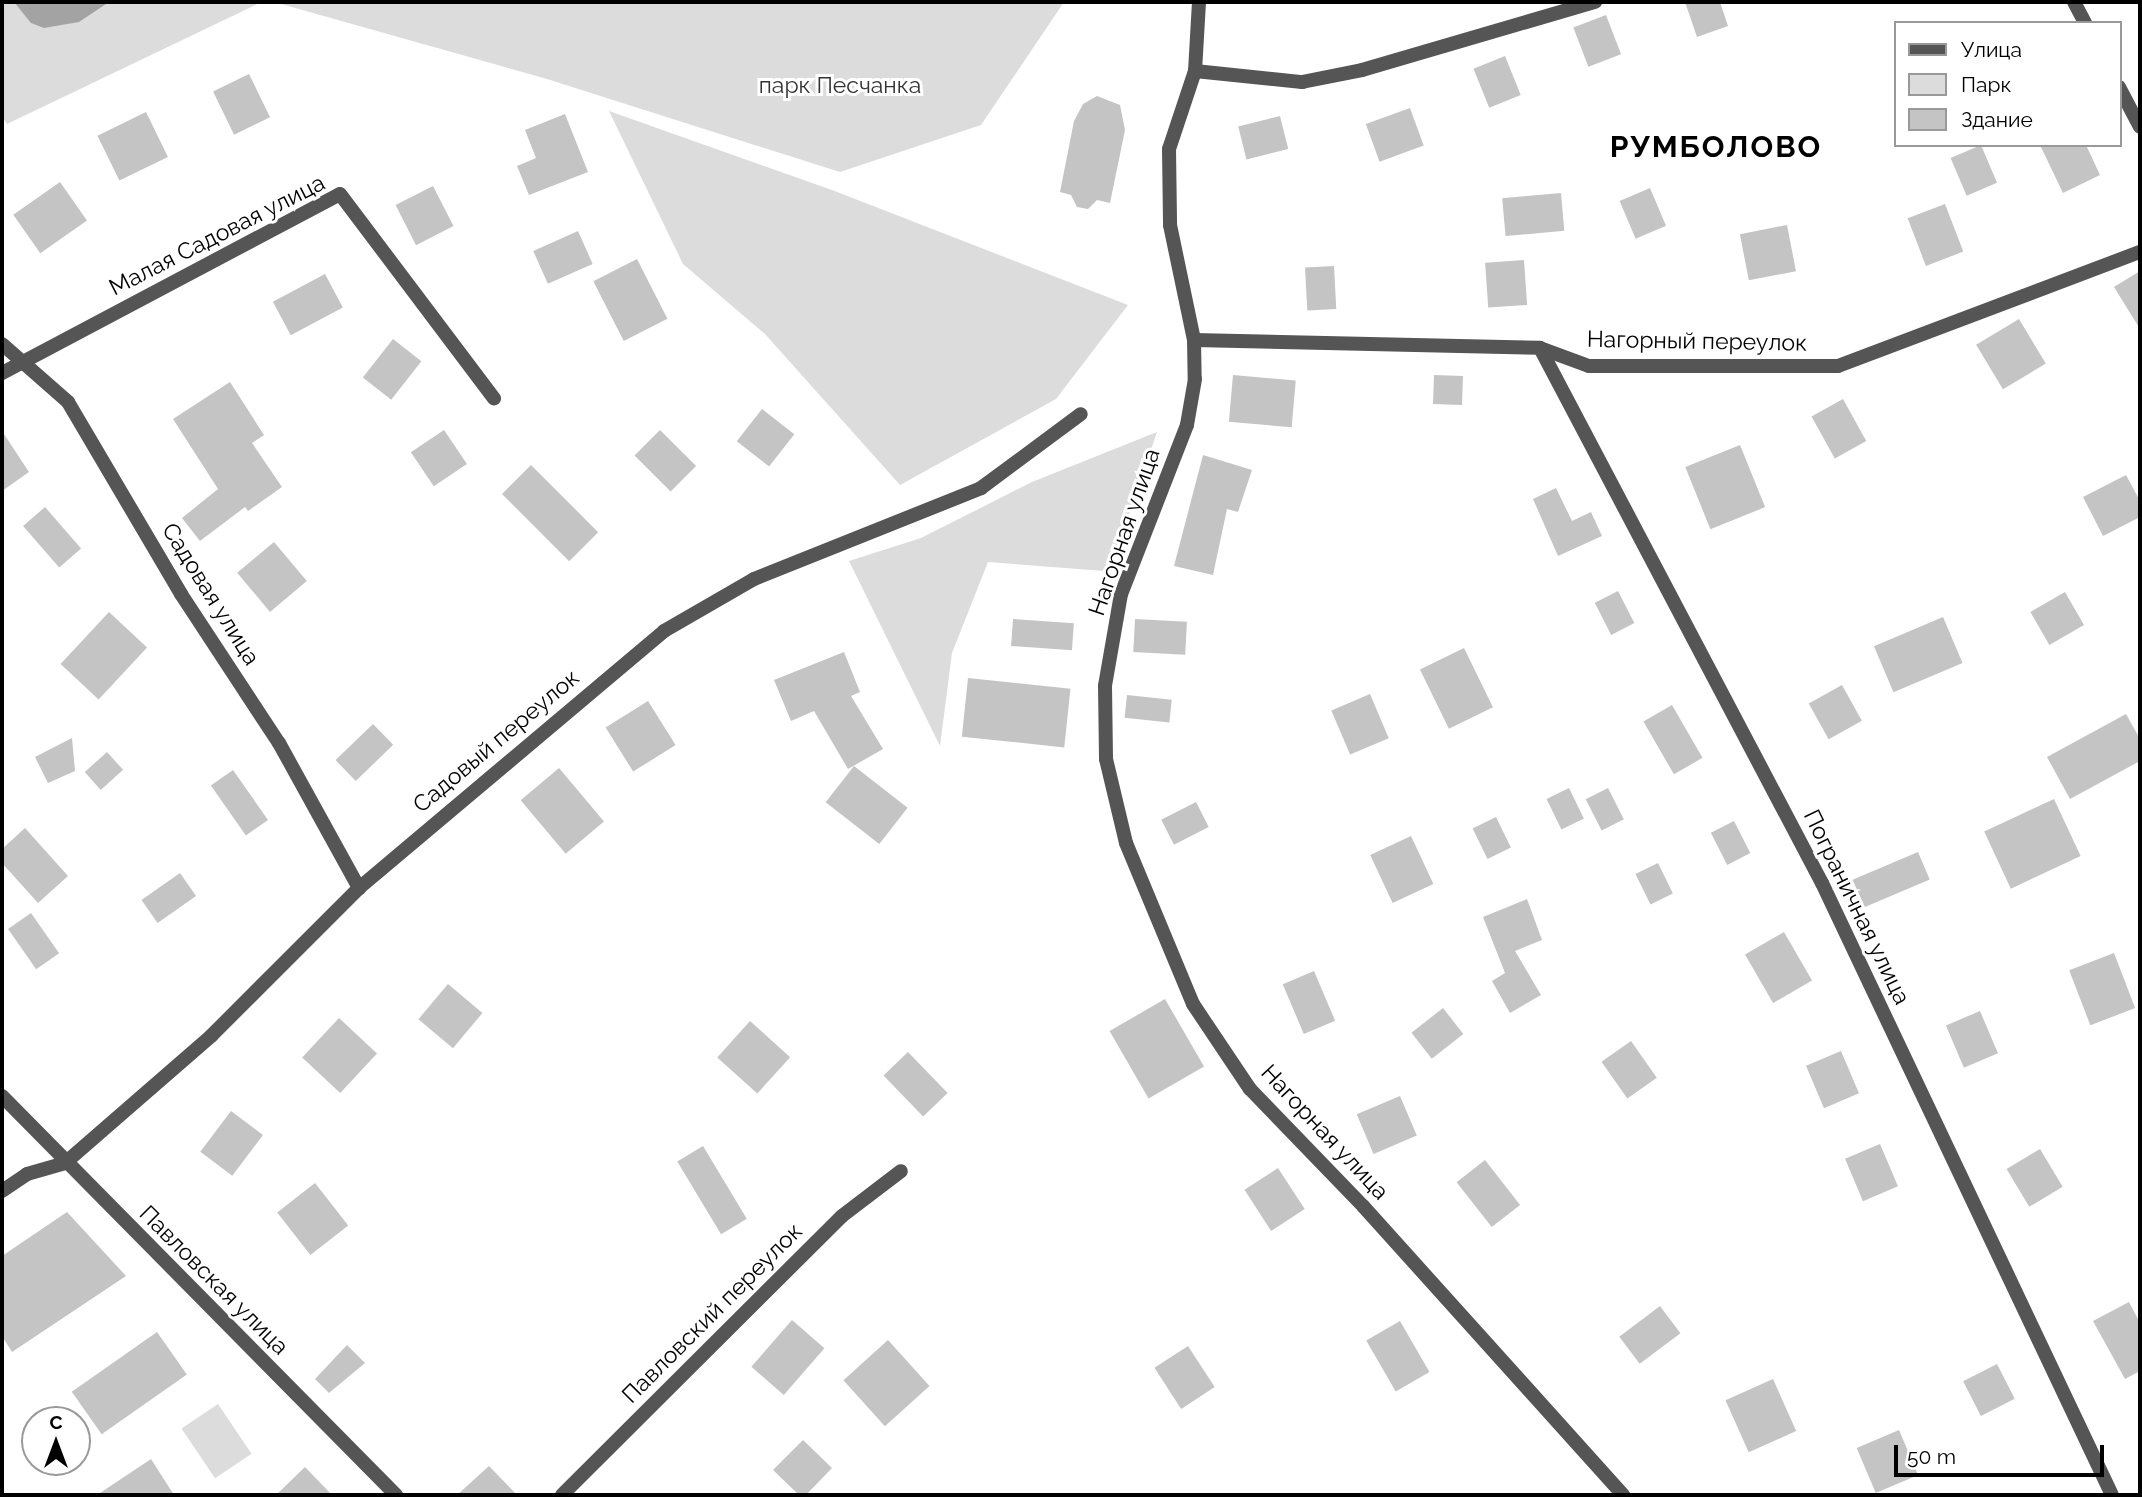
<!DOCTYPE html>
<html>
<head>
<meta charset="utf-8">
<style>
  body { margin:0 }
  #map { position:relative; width:2142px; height:1497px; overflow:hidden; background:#fff; font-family:Raleway,sans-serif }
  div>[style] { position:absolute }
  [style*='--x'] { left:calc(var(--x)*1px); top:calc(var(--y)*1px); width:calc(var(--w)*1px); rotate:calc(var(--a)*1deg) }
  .green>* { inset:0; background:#dcdcdc; transform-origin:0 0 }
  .water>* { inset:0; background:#a3a3a3 }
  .building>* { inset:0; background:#c4c4c4; transform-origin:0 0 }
  .street>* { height:14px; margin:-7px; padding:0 7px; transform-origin:7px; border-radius:7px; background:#555 }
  span { translate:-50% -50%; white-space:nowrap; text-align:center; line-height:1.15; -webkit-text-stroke:6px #fff; paint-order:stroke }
  .park-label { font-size:23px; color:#333 }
  .street-label { font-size:23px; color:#000 }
  .district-label { font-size:30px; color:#000; font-weight:700; letter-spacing:2px }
  .frame { position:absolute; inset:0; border:4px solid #000; pointer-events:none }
  .legend { position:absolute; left:1894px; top:21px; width:228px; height:126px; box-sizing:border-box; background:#fff; border:2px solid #999; margin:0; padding:9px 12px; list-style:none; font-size:21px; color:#000 }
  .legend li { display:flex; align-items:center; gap:14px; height:35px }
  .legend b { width:35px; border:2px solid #999 }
  .north { position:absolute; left:21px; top:1406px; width:70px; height:70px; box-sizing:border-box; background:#fff; border:2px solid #999; border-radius:50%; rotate:0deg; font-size:19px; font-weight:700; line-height:28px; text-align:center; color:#000 }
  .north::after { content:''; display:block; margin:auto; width:24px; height:32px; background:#000; clip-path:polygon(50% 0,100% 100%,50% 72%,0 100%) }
  .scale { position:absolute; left:1894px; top:1445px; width:210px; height:32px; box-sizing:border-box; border:4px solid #000; border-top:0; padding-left:9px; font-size:21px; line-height:24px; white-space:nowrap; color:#000; -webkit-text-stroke:5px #fff; paint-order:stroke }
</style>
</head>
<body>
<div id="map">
  <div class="green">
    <i style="clip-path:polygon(2px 2px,262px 2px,7px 124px,2px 116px)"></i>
    <i style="clip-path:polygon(274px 2px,1064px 2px,981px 125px,840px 172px,547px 79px)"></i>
    <i style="clip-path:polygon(609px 111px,832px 190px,1128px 305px,1056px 399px,900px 485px,765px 334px,683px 264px)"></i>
    <i style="clip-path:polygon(1157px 432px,1121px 538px,1104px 571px,988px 562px,952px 653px,940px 746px,849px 561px,921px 538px,1032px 482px)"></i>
    <i style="left:218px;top:1404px;width:60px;height:44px;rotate:56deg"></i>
  </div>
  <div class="water">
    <i style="clip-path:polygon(14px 2px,109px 2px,79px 22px,44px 28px,31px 23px)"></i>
  </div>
  <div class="building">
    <i style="clip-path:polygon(1685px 2px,1720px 2px,1728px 26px,1697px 37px)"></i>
    <i style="left:1606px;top:15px;width:42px;height:35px;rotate:69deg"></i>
    <i style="left:1505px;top:56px;width:42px;height:34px;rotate:68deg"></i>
    <i style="left:249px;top:74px;width:48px;height:40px;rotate:64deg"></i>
    <i style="clip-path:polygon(1097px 96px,1120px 105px,1125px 130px,1110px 203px,1097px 200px,1088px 209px,1077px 207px,1071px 195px,1060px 192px,1074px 121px,1083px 104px)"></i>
    <i style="left:1410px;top:108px;width:40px;height:47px;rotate:70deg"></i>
    <i style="left:146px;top:112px;width:50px;height:54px;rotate:64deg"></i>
    <i style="clip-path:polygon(565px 114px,588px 172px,529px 195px,517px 166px,536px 158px,525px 130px)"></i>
    <i style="left:1280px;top:116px;width:34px;height:43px;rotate:76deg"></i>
    <i style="left:1981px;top:145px;width:41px;height:33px;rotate:67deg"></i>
    <i style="clip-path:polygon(2040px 145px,2086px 145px,2100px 175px,2063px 193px)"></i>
    <i style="left:60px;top:182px;width:47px;height:57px;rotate:55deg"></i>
    <i style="left:433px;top:186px;width:45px;height:42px;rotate:63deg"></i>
    <i style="left:1650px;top:188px;width:41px;height:33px;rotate:67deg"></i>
    <i style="left:1561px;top:193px;width:38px;height:59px;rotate:85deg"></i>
    <i style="left:1945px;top:204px;width:51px;height:40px;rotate:69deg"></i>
    <i style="left:1787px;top:225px;width:47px;height:48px;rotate:79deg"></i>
    <i style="left:578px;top:231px;width:36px;height:49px;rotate:66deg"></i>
    <i style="left:637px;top:259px;width:67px;height:49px;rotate:63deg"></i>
    <i style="left:1524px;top:260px;width:45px;height:39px;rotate:86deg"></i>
    <i style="left:1334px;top:266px;width:43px;height:29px;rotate:87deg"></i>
    <i style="clip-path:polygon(2140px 271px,2140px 329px,2114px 287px)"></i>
    <i style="left:325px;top:274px;width:38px;height:59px;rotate:62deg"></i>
    <i style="left:2019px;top:319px;width:52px;height:50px;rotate:59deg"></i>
    <i style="left:393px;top:339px;width:36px;height:49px;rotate:38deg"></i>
    <i style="left:1233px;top:375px;width:63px;height:47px;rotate:5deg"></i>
    <i style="left:1434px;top:375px;width:29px;height:29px;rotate:2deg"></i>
    <i style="clip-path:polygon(230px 382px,264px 435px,252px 443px,282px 487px,248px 511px,245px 507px,200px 541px,182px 518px,218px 489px,173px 419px)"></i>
    <i style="left:1843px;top:399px;width:48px;height:36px;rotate:61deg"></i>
    <i style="left:762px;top:409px;width:41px;height:41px;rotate:38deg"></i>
    <i style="left:444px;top:430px;width:41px;height:40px;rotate:56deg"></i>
    <i style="left:660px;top:430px;width:51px;height:36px;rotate:45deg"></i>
    <i style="clip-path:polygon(2px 431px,29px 472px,2px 491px)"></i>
    <i style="left:1740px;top:445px;width:67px;height:59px;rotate:68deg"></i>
    <i style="clip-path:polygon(1203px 455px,1252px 470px,1238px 512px,1227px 509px,1213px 575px,1174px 566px)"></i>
    <i style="left:531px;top:465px;width:95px;height:41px;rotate:45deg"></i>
    <i style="clip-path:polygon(2126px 475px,2140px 501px,2140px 517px,2103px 536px,2083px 497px)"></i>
    <i style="clip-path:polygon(1556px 488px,1572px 521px,1591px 512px,1602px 536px,1558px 556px,1533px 499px)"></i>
    <i style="left:45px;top:507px;width:55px;height:29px;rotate:49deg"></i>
    <i style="left:274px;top:542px;width:51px;height:48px;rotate:50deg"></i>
    <i style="left:1618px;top:591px;width:36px;height:26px;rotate:63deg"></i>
    <i style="left:2065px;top:592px;width:38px;height:40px;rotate:60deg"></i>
    <i style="left:109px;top:612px;width:52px;height:71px;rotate:43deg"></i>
    <i style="left:1943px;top:617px;width:50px;height:75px;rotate:67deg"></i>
    <i style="left:1013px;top:619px;width:61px;height:27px;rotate:4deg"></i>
    <i style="left:1135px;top:619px;width:52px;height:33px;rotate:3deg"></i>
    <i style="left:1464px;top:648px;width:66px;height:49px;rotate:64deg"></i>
    <i style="clip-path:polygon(844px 652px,860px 692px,851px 696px,883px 749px,848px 769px,814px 711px,791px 721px,774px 680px)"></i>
    <i style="left:968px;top:678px;width:103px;height:59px;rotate:6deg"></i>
    <i style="left:1842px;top:685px;width:41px;height:38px;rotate:61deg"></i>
    <i style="left:1370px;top:694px;width:48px;height:42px;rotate:67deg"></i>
    <i style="left:1127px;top:695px;width:45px;height:23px;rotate:6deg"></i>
    <i style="left:648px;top:701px;width:52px;height:50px;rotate:58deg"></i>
    <i style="left:1672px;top:705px;width:61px;height:33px;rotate:60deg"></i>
    <i style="clip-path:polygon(2126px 714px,2140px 739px,2140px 761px,2070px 799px,2047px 757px)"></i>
    <i style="left:373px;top:724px;width:29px;height:52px;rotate:46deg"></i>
    <i style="clip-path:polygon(72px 738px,75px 771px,48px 783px,35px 757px)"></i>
    <i style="left:107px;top:752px;width:24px;height:30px;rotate:48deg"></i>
    <i style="left:854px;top:766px;width:68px;height:46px;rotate:38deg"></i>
    <i style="left:559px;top:768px;width:70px;height:50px;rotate:50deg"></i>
    <i style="left:233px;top:770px;width:61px;height:27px;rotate:55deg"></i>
    <i style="left:1569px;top:788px;width:34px;height:25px;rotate:64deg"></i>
    <i style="left:1608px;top:788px;width:35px;height:25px;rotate:63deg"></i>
    <i style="left:2054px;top:799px;width:63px;height:77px;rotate:65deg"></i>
    <i style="left:1196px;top:802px;width:28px;height:39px;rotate:63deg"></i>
    <i style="left:1496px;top:817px;width:34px;height:26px;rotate:64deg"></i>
    <i style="left:1734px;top:821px;width:36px;height:26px;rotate:63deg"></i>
    <i style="clip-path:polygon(25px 828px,68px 876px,38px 903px,2px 863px,2px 849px)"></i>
    <i style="left:1411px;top:836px;width:53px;height:45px;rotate:65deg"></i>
    <i style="left:1918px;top:852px;width:30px;height:71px;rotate:67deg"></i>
    <i style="left:1658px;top:863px;width:34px;height:25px;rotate:64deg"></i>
    <i style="left:180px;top:873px;width:28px;height:47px;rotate:55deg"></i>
    <i style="clip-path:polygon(1527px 899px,1542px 940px,1515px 951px,1541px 995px,1510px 1013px,1492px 981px,1505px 973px,1483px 917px)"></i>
    <i style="left:31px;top:913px;width:49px;height:28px;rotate:55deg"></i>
    <i style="left:1784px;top:932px;width:56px;height:45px;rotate:60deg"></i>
    <i style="left:2114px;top:953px;width:59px;height:48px;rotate:69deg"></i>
    <i style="left:1314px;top:971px;width:54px;height:34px;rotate:67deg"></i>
    <i style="left:448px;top:984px;width:45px;height:46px;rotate:40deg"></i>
    <i style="left:1165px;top:999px;width:78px;height:64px;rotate:60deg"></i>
    <i style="left:1443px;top:1008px;width:33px;height:40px;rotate:52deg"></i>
    <i style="left:1980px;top:1011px;width:46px;height:37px;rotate:67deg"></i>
    <i style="left:339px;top:1018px;width:52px;height:54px;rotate:43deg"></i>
    <i style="left:750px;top:1021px;width:54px;height:49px;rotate:42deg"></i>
    <i style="left:1631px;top:1041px;width:45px;height:36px;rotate:55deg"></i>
    <i style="left:1841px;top:1051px;width:46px;height:38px;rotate:67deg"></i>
    <i style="left:908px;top:1052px;width:57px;height:34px;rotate:46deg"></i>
    <i style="left:1400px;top:1096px;width:43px;height:47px;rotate:67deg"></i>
    <i style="left:231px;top:1111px;width:40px;height:51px;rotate:37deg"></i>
    <i style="left:1880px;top:1144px;width:46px;height:38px;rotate:67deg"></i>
    <i style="left:703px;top:1146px;width:85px;height:30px;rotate:59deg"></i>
    <i style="left:2040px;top:1149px;width:44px;height:39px;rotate:59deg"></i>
    <i style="left:1485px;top:1160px;width:57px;height:36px;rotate:52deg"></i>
    <i style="left:1278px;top:1168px;width:49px;height:40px;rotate:57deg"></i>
    <i style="left:315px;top:1183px;width:54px;height:48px;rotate:52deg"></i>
    <i style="clip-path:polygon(67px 1212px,126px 1276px,12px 1352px,2px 1336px,2px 1256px)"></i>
    <i style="clip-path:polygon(2129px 1302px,2140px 1323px,2140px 1371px,2125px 1379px,2093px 1321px)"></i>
    <i style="left:1660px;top:1306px;width:34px;height:51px;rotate:53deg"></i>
    <i style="left:792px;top:1320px;width:43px;height:62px;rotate:41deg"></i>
    <i style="left:1400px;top:1321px;width:59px;height:39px;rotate:60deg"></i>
    <i style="left:157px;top:1332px;width:52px;height:104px;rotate:55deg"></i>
    <i style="left:888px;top:1340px;width:62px;height:60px;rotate:48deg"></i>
    <i style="clip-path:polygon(347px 1345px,365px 1363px,329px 1393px,315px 1379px)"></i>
    <i style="left:1188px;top:1346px;width:49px;height:40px;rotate:57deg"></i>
    <i style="left:1997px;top:1364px;width:39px;height:38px;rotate:63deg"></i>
    <i style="left:1773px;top:1379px;width:57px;height:52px;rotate:66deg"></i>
    <i style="left:1899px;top:1430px;width:49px;height:46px;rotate:67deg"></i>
    <i style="clip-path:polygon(803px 1440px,832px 1468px,806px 1495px,799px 1495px,773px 1470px)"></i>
    <i style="clip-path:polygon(151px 1459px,174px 1495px,97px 1495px)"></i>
    <i style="clip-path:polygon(489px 1466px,517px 1495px,457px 1495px)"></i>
    <i style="clip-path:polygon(305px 1467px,332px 1495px,276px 1495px)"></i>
  </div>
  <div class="street">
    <i style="--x:1199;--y:2;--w:69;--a:93.3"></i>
    <i style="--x:1195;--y:71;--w:82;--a:108.4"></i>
    <i style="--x:1169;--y:149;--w:76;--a:89.2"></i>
    <i style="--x:1170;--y:225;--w:117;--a:78.2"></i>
    <i style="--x:1194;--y:340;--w:39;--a:89"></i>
    <i style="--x:1195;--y:379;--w:47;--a:99.9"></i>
    <i style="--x:1187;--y:425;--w:181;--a:111.3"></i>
    <i style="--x:1121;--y:594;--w:93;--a:99.9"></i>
    <i style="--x:1105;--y:686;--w:73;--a:89.2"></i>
    <i style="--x:1106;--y:759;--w:86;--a:76.6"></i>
    <i style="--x:1126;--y:843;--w:174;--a:67.4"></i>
    <i style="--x:1193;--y:1004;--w:102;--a:56.2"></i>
    <i style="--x:1250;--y:1089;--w:163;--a:46"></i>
    <i style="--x:1363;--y:1206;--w:389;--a:48"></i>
    <i style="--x:2074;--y:2;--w:24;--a:62"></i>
    <i style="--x:1195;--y:71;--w:108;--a:5.9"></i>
    <i style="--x:1302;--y:82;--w:61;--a:-11.3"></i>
    <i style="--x:1362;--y:70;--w:243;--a:-16.3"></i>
    <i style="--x:2119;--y:87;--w:45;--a:62.3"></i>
    <i style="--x:1194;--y:340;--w:346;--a:1.3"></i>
    <i style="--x:1540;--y:348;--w:52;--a:20.2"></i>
    <i style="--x:1589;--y:366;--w:249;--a:0"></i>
    <i style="--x:1838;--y:366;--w:323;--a:-20.7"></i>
    <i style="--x:2;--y:344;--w:88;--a:41.3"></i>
    <i style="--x:68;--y:402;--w:223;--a:59.5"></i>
    <i style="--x:181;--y:594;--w:178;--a:56.7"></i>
    <i style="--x:279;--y:743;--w:166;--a:61.1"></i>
    <i style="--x:1540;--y:348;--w:605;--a:62.21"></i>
    <i style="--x:1822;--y:883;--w:677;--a:64.65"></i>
    <i style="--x:2;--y:373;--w:382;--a:-27.9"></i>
    <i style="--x:340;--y:194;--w:256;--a:53"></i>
    <i style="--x:2;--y:1096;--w:561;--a:45.36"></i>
    <i style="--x:2;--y:1191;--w:30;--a:-34"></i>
    <i style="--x:27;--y:1174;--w:40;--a:-16"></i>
    <i style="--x:65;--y:1163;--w:194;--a:-41"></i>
    <i style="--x:211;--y:1036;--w:209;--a:-45"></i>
    <i style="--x:359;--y:888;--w:399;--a:-40.1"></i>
    <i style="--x:664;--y:631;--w:104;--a:-30"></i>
    <i style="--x:754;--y:579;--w:245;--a:-21.8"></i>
    <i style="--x:981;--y:488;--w:124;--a:-36.5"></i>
    <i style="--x:562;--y:1495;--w:395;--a:-44.9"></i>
    <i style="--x:842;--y:1216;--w:74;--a:-37.3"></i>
  </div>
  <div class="park-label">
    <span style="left:840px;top:85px">парк Песчанка</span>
  </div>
  <div class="street-label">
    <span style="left:217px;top:235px;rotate:-27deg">Малая Садовая улица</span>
    <span style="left:1697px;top:341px;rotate:1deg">Нагорный переулок</span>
    <span style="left:1124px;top:532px;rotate:-71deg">Нагорная улица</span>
    <span style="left:211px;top:594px;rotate:58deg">Садовая улица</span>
    <span style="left:496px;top:741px;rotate:-40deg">Садовый переулок</span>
    <span style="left:1857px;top:907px;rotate:64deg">Пограничная улица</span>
    <span style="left:1325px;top:1132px;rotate:47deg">Нагорная улица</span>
    <span style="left:214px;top:1280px;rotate:45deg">Павловская улица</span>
    <span style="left:712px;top:1313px;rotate:-45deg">Павловский переулок</span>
  </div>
  <div class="district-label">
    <span style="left:1716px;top:147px">РУМБОЛОВО</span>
  </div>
  <div class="frame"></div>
  <ul class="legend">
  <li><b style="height:9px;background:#555"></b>Улица</li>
  <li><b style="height:19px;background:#dcdcdc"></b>Парк</li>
  <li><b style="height:19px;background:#c4c4c4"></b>Здание</li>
  </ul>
  <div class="north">С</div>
  <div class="scale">50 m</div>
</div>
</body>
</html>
